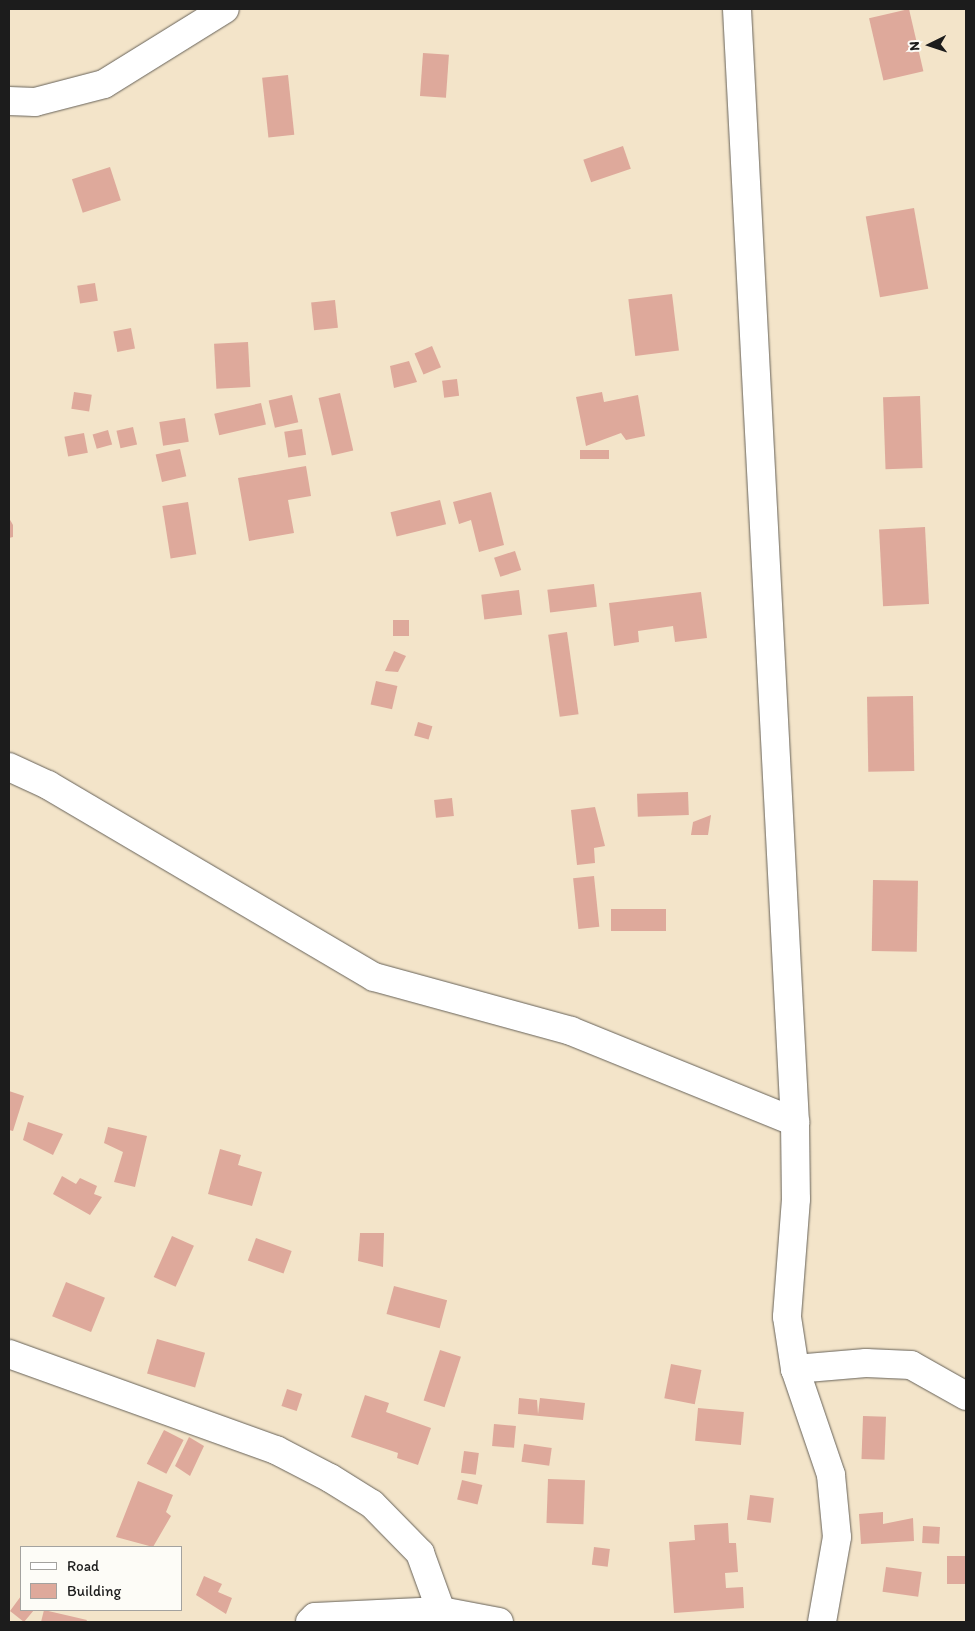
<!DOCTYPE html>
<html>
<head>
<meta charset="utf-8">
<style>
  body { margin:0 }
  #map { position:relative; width:975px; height:1631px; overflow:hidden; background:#f3e4c9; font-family:Itim,sans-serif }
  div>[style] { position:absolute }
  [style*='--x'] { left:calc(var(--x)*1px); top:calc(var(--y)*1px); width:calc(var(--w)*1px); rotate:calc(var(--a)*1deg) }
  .building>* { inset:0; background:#dea99b; transform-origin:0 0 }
  .roads { filter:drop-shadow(0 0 1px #676259) drop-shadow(0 0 1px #676259) }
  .minor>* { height:28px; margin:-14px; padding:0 14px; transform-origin:14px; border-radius:14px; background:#fff }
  span { translate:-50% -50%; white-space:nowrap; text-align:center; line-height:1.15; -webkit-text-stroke:5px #fdfcf7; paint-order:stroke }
  .frame { position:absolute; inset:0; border:10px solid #1c1c1c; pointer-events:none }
  .legend { position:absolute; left:20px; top:1546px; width:162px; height:65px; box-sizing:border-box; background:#fdfcf7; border:1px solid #a3a29f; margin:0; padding:6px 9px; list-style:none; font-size:15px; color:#1c1c1c }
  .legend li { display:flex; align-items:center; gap:10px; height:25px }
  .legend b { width:25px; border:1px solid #a3a29f }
  .north { position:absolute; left:905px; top:20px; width:50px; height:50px; -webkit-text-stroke:4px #fdfcf7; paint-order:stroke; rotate:266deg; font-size:14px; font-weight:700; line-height:20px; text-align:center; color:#1c1c1c }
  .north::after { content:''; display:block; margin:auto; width:18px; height:22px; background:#1c1c1c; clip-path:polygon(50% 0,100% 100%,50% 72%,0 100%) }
</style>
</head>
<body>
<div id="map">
  <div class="building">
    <i style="left:909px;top:9px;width:64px;height:41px;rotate:77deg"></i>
    <i style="left:423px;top:53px;width:26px;height:43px;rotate:4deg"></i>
    <i style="left:288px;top:75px;width:60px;height:26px;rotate:84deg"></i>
    <i style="left:623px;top:146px;width:24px;height:42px;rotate:71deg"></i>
    <i style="left:110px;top:167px;width:35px;height:40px;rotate:72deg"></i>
    <i style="left:914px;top:208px;width:82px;height:49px;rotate:80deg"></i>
    <i style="left:95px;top:283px;width:18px;height:18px;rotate:81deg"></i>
    <i style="left:672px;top:294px;width:57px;height:44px;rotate:83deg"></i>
    <i style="left:335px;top:300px;width:28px;height:24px;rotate:84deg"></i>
    <i style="left:131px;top:328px;width:21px;height:18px;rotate:79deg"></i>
    <i style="left:248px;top:342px;width:45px;height:34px;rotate:87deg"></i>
    <i style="left:432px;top:346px;width:23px;height:19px;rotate:67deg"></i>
    <i style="clip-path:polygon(409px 361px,417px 382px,394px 388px,390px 366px)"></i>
    <i style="left:457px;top:379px;width:17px;height:15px;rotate:83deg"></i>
    <i style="left:74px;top:392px;width:18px;height:17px;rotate:9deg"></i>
    <i style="clip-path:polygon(602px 392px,604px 402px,638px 395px,645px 436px,626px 440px,621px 433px,586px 446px,576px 397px)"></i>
    <i style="left:340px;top:393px;width:59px;height:22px;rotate:77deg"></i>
    <i style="left:292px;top:395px;width:28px;height:24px;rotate:77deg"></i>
    <i style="left:920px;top:396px;width:72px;height:37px;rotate:88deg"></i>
    <i style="left:261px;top:403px;width:22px;height:48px;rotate:77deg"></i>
    <i style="left:185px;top:418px;width:24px;height:26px;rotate:81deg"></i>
    <i style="left:133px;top:427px;width:18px;height:17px;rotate:77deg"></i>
    <i style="left:302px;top:429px;width:26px;height:18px;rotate:81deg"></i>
    <i style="left:108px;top:430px;width:15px;height:16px;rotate:74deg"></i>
    <i style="left:84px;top:433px;width:20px;height:20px;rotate:79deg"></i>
    <i style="left:180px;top:449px;width:28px;height:25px;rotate:77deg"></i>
    <i style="left:609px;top:450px;width:9px;height:29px;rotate:90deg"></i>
    <i style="clip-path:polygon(306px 466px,311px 496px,288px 500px,294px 533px,249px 541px,238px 478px)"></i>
    <i style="clip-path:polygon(491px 492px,504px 545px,479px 552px,471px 520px,459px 524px,453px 502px)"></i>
    <i style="left:440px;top:500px;width:25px;height:51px;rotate:76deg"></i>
    <i style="left:188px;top:502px;width:53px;height:26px;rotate:81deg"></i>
    <i style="clip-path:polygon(9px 518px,13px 525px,13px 537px,9px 538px)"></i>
    <i style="left:925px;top:527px;width:77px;height:46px;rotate:87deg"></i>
    <i style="left:515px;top:551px;width:20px;height:22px;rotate:72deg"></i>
    <i style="left:594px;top:584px;width:23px;height:47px;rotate:83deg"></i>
    <i style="left:519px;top:590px;width:25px;height:38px;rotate:83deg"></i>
    <i style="clip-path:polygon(701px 592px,707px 638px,675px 642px,673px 626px,638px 631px,639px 642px,614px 646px,609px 603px)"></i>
    <i style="left:393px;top:620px;width:16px;height:16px"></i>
    <i style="left:567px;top:632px;width:83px;height:19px;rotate:82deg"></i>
    <i style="clip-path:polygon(394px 651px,406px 656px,398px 672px,385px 671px)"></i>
    <i style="left:376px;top:681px;width:22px;height:24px;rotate:13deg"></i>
    <i style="left:913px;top:696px;width:75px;height:46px;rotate:89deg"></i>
    <i style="left:418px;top:722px;width:15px;height:14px;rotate:16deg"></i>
    <i style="left:688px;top:792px;width:23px;height:51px;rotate:88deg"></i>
    <i style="left:452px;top:798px;width:18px;height:18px;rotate:84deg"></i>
    <i style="clip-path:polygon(595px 807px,605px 846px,594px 848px,595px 863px,577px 865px,571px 810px)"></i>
    <i style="clip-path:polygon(711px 815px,708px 835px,691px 835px,693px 822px)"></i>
    <i style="left:594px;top:876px;width:51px;height:21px;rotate:84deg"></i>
    <i style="left:873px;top:880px;width:45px;height:71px;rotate:1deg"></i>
    <i style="left:666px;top:909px;width:22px;height:55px;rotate:90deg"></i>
    <i style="clip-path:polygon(9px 1091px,24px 1096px,13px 1131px,9px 1130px)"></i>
    <i style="clip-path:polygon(28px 1122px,63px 1134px,53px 1155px,23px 1140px)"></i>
    <i style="clip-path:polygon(108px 1127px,147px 1136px,135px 1187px,114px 1182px,123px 1152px,104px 1143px)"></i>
    <i style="clip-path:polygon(220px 1149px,241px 1155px,238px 1165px,262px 1172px,252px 1206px,208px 1194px)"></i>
    <i style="clip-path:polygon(62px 1176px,76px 1184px,80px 1178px,97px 1186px,94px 1194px,102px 1197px,90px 1215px,53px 1194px)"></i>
    <i style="clip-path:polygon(360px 1233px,384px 1233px,383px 1267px,358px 1261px)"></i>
    <i style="left:172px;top:1236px;width:24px;height:45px;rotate:24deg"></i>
    <i style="left:256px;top:1238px;width:38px;height:24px;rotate:20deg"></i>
    <i style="left:66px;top:1282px;width:42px;height:37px;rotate:22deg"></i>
    <i style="left:394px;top:1286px;width:55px;height:29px;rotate:15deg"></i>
    <i style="left:157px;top:1339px;width:50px;height:36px;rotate:16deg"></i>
    <i style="left:440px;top:1350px;width:22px;height:53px;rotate:18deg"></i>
    <i style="left:671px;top:1364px;width:31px;height:35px;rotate:11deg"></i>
    <i style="left:287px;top:1389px;width:16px;height:18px;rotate:18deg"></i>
    <i style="clip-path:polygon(365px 1395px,389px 1403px,386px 1412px,431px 1428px,418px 1465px,397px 1458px,398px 1453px,351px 1437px)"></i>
    <i style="clip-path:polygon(519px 1398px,537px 1400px,538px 1414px,540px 1398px,585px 1403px,583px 1420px,518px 1414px)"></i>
    <i style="left:698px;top:1408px;width:46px;height:33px;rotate:5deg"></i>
    <i style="left:863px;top:1416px;width:23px;height:43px;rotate:2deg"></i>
    <i style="left:494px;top:1424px;width:22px;height:22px;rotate:5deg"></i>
    <i style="left:164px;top:1430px;width:22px;height:38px;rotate:27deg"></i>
    <i style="clip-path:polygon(189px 1437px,204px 1446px,190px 1476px,175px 1466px)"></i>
    <i style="left:524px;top:1444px;width:28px;height:18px;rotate:8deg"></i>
    <i style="left:464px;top:1451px;width:15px;height:22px;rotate:8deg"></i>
    <i style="left:548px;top:1479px;width:37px;height:44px;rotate:2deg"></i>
    <i style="left:462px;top:1480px;width:21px;height:20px;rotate:14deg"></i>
    <i style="clip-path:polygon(138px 1481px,173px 1495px,166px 1512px,171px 1516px,153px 1547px,116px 1537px)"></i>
    <i style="left:750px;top:1495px;width:24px;height:25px;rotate:7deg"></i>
    <i style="clip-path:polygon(883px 1512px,883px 1524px,913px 1518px,914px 1541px,861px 1544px,859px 1514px)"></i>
    <i style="clip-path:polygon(728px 1523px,729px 1543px,736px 1543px,738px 1572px,725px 1573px,726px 1588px,743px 1587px,744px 1608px,674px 1613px,669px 1542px,695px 1540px,694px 1525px)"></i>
    <i style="left:923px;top:1526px;width:17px;height:17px;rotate:3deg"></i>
    <i style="left:594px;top:1547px;width:16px;height:18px;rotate:7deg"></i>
    <i style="left:966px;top:1556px;width:28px;height:19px;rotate:90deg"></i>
    <i style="left:886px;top:1567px;width:36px;height:25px;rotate:8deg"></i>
    <i style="clip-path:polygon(204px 1576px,222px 1584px,218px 1592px,232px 1598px,226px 1614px,196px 1595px)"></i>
    <i style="clip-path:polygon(21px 1596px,21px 1610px,34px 1610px,24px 1622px,10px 1611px)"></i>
    <i style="clip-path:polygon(44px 1610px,87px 1620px,86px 1622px,41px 1622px)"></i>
  </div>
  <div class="roads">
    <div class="minor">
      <i style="--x:737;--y:9;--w:1115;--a:87.02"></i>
      <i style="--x:795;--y:1122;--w:77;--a:89.3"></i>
      <i style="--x:796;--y:1199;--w:118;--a:94.4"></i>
      <i style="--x:787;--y:1317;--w:53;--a:81.3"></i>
      <i style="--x:795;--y:1369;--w:112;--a:71.2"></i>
      <i style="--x:831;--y:1475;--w:62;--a:84.5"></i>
      <i style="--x:837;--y:1537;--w:86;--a:100"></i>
      <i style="--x:9;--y:101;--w:26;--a:2"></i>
      <i style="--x:35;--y:102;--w:71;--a:-14.6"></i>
      <i style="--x:104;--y:84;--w:142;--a:-31.8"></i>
      <i style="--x:9;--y:767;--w:43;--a:24.8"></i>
      <i style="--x:48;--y:785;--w:378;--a:30.5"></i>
      <i style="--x:374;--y:977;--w:204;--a:15.3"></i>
      <i style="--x:571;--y:1031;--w:242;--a:22.1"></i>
      <i style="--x:9;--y:1354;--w:284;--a:19.8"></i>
      <i style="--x:276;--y:1450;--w:61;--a:27.4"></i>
      <i style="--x:330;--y:1478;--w:49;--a:31.8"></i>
      <i style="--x:372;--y:1504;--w:69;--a:45.6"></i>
      <i style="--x:420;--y:1553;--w:62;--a:70.1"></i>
      <i style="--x:441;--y:1611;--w:59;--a:10.7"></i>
      <i style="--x:795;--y:1369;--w:71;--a:-4.8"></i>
      <i style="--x:866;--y:1363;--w:45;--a:2.5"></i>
      <i style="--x:911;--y:1365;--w:63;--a:29.4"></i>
      <i style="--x:310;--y:1622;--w:7;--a:-45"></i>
      <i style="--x:315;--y:1617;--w:126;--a:-2.7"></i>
    </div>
  </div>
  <div class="frame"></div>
  <ul class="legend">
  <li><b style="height:6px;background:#fff"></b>Road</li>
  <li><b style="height:14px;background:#dea99b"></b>Building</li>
  </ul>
  <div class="north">N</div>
</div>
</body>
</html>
